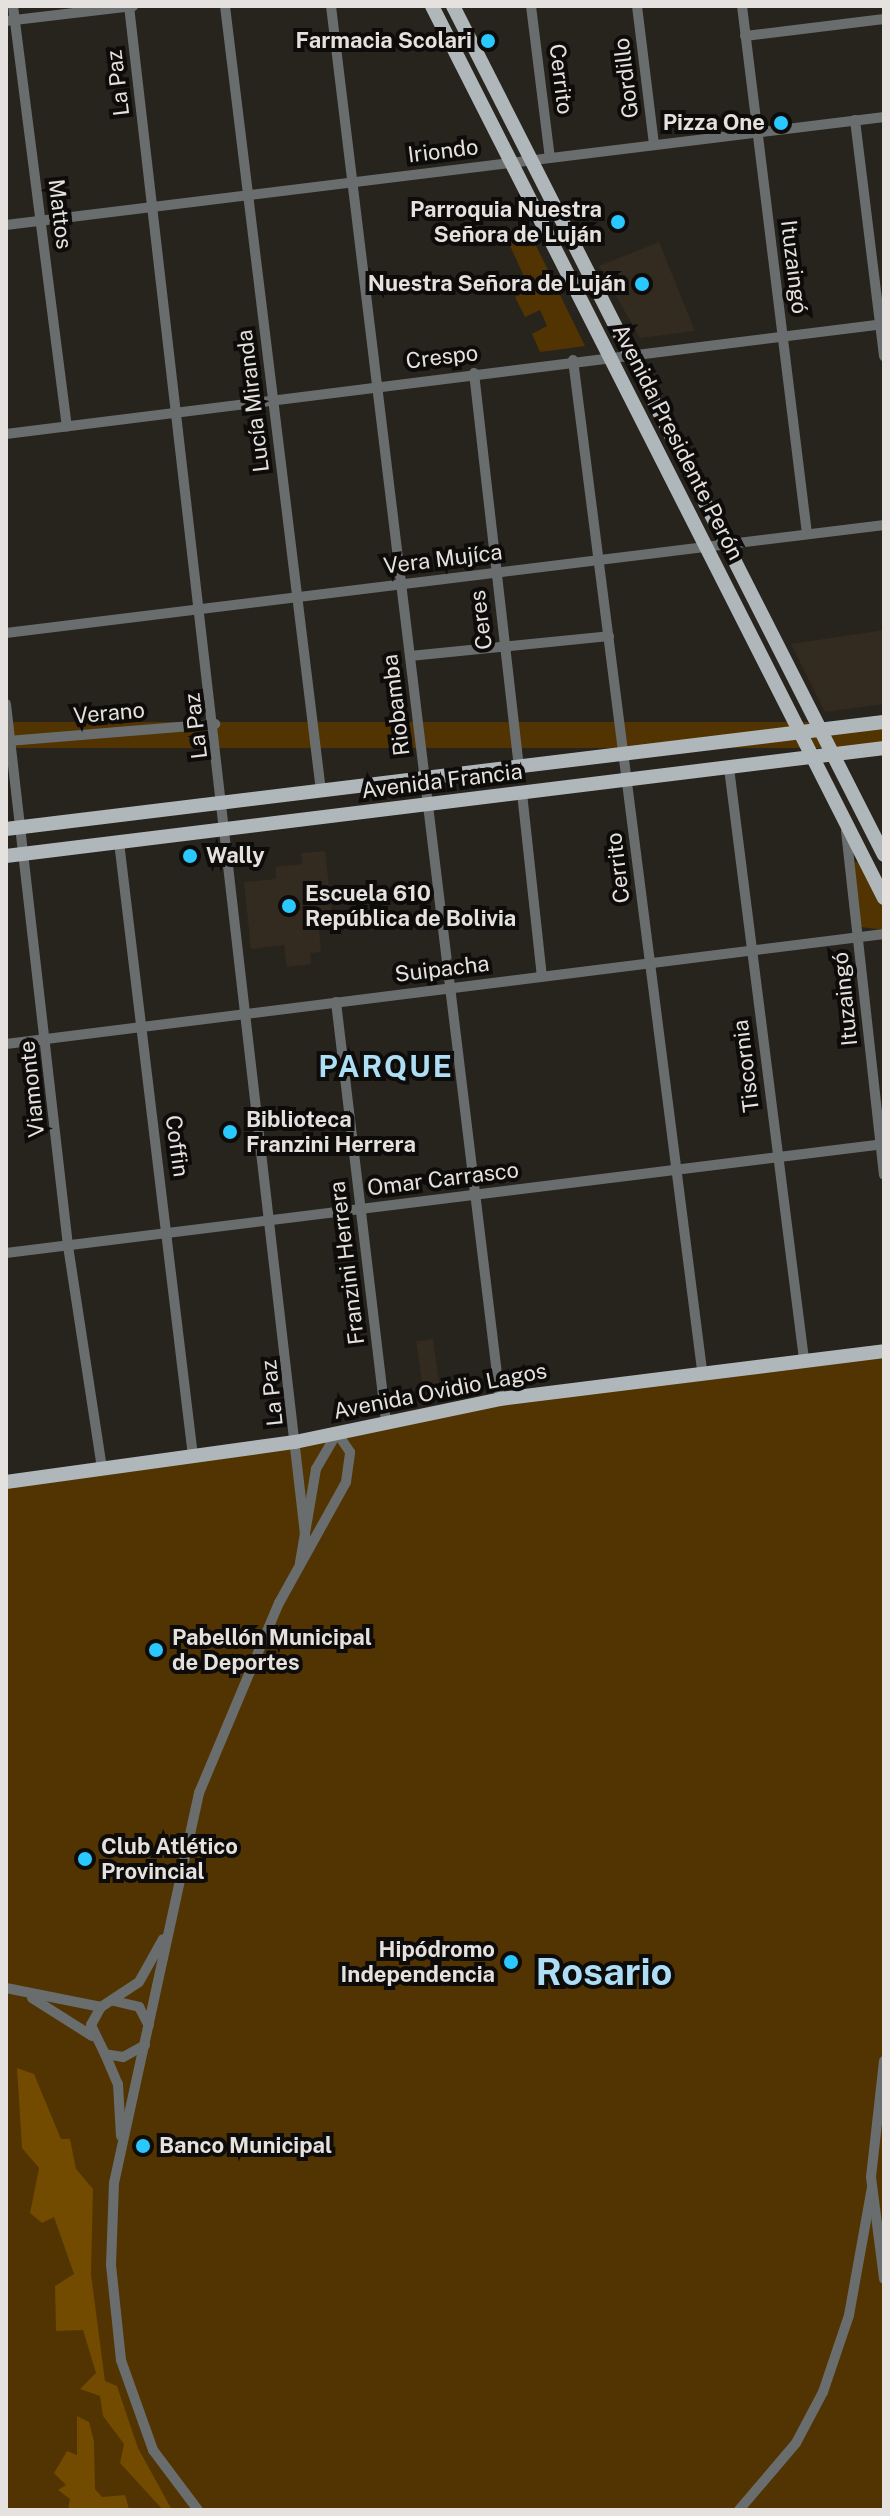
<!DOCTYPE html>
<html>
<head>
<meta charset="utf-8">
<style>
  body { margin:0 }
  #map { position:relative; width:890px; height:2516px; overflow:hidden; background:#27231d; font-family:"Public Sans",sans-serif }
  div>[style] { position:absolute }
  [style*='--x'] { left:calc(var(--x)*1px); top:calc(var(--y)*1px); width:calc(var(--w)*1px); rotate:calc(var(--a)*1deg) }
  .built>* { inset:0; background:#332b20; transform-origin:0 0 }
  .green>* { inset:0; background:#513401; transform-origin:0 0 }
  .forest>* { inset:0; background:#724a00 }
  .minor>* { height:10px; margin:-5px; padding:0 5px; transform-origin:5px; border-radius:5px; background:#696d6e }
  .major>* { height:14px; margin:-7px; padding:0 7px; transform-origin:7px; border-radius:7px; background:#afb7ba }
  .dots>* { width:22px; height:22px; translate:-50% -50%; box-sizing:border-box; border:4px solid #0e0c0a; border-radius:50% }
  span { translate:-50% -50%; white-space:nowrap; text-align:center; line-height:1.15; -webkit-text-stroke:8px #0e0c0a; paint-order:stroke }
  .poi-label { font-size:22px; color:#e4e1de; font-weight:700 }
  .right { translate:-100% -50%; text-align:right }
  .left { translate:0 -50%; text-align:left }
  .street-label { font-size:22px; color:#e4e1de }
  .district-label { font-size:30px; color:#addef5; font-weight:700; letter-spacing:2px }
  .town-label { font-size:38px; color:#addef5; font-weight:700 }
  .frame { position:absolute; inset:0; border:8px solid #e4e1de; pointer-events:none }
</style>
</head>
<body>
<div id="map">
  <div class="built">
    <i style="clip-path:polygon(659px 242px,695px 331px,640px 338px,599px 266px)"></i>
    <i style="clip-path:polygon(884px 630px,884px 704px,825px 712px,791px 644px)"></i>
    <i style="clip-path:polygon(325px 851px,333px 924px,319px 930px,321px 952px,310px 953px,311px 964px,287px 967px,284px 945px,251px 949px,244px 882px,276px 879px,276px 867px,302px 864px,301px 853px)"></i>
    <i style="left:433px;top:1339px;width:58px;height:17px;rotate:82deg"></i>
  </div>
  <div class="green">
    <i style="clip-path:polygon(525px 223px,585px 346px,540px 352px,532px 334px,547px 326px,540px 310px,525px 317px,515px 297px,530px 289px,504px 233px)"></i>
    <i style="left:884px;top:722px;width:26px;height:884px;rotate:90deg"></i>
    <i style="clip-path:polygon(853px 862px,860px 862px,884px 910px,884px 930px,861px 927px)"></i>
    <i style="clip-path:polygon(884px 1351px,884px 2510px,6px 2510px,6px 1482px,295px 1442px,500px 1399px)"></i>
  </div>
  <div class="forest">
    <i style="clip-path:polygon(17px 2068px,34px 2074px,61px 2139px,70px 2139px,76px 2169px,93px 2189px,91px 2274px,105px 2381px,117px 2386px,138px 2448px,172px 2510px,163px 2510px,120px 2463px,124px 2444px,103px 2416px,100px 2396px,80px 2389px,96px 2373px,83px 2330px,56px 2331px,55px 2286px,74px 2274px,54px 2217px,42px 2223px,30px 2213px,39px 2168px,22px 2148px)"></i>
    <i style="clip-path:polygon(77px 2416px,89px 2422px,94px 2441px,95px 2489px,102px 2497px,125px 2495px,129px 2509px,68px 2510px,70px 2499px,58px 2490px,66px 2485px,54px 2473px,67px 2451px,77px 2455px)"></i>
  </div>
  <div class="minor">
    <i style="--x:13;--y:6;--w:424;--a:82.7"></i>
    <i style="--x:129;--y:6;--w:1547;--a:83.43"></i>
    <i style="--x:225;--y:6;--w:791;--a:83.03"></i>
    <i style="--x:331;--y:6;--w:1403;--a:83.08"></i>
    <i style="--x:531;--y:6;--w:153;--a:82.9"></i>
    <i style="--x:637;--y:6;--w:140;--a:83"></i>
    <i style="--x:742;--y:6;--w:532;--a:82.98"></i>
    <i style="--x:6;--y:21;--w:128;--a:-6.7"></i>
    <i style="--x:745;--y:36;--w:140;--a:-7"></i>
    <i style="--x:855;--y:120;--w:238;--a:83"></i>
    <i style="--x:6;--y:225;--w:885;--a:-7.01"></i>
    <i style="--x:573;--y:360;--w:1018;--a:82.72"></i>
    <i style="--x:474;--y:373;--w:397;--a:83.5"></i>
    <i style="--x:6;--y:434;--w:885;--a:-7.14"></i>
    <i style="--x:6;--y:633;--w:885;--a:-7.01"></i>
    <i style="--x:410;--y:656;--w:200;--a:-5.7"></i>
    <i style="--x:6;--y:704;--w:546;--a:83.47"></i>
    <i style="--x:68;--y:1246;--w:225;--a:81.3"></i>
    <i style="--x:8;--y:741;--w:208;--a:-4.7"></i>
    <i style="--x:729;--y:768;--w:596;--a:82.77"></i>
    <i style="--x:522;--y:793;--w:184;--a:83.8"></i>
    <i style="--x:846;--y:831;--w:346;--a:83.7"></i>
    <i style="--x:119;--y:842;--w:618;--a:83.13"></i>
    <i style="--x:336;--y:1002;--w:424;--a:83.2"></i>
    <i style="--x:6;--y:1044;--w:885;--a:-7.14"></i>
    <i style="--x:6;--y:1253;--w:885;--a:-7.08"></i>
    <i style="--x:6;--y:1988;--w:97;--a:11.3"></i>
    <i style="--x:32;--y:1998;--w:71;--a:32.3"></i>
    <i style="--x:114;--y:2001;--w:26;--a:13"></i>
    <i style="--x:139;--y:2007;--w:21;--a:62"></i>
    <i style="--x:145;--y:2045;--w:25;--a:151"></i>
    <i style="--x:123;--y:2057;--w:18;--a:-171"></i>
    <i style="--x:105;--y:2054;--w:32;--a:-116"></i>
    <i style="--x:91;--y:2025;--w:21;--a:-61"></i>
    <i style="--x:101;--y:2007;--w:45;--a:-33.3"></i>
    <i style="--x:139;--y:1982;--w:49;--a:-60.8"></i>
    <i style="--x:105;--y:2054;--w:33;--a:67"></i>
    <i style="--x:118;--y:2084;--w:52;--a:86.7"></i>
    <i style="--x:884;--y:2061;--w:117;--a:96.4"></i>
    <i style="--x:871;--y:2177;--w:103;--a:82.7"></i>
    <i style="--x:198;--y:2510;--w:75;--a:-126.9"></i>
    <i style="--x:153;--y:2450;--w:96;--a:-109.6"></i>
    <i style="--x:121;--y:2360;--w:96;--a:-96"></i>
    <i style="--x:111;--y:2265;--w:82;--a:-87.9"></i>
    <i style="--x:114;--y:2183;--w:399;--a:-77.7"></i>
    <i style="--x:199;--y:1793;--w:206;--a:-67.2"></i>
    <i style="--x:279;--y:1603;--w:138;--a:-61"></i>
    <i style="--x:346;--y:1482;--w:30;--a:-82"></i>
    <i style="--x:350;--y:1452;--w:23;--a:-124"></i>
    <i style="--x:337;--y:1433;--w:42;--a:120.3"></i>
    <i style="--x:316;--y:1469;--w:95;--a:99.7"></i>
    <i style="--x:739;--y:2510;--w:88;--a:-49.6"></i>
    <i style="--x:796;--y:2443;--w:58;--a:-62.1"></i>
    <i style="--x:823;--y:2392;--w:81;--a:-71.3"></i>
    <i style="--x:849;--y:2315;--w:130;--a:-79.8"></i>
  </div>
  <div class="major">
    <i style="--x:432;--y:6;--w:1000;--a:63.13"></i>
    <i style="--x:453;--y:6;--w:952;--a:63.09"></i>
    <i style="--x:6;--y:829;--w:884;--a:-6.95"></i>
    <i style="--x:6;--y:856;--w:885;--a:-7.01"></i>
    <i style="--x:6;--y:1482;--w:292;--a:-7.9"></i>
    <i style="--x:295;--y:1442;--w:209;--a:-11.8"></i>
    <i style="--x:500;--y:1399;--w:387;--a:-7.1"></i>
  </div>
  <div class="dots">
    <i style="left:488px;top:41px;background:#29c8ff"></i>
    <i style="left:781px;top:123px;background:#29c8ff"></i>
    <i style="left:618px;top:222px;background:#29c8ff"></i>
    <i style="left:642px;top:284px;background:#29c8ff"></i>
    <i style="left:190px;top:856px;background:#29c8ff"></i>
    <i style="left:289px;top:906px;background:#29c8ff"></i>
    <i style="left:230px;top:1132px;background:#29c8ff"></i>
    <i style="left:156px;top:1650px;background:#29c8ff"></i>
    <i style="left:85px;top:1859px;background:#29c8ff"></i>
    <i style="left:511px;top:1962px;background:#29c8ff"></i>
    <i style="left:143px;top:2146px;background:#29c8ff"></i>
  </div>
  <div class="poi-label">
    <span class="right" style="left:472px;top:41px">Farmacia Scolari</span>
    <span class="right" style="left:765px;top:123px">Pizza One</span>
    <span class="right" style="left:602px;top:222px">Parroquia Nuestra<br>Señora de Luján</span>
    <span class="right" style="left:626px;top:284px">Nuestra Señora de Luján</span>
    <span class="left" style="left:206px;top:856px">Wally</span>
    <span class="left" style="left:305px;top:906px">Escuela 610<br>República de Bolivia</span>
    <span class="left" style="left:246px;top:1132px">Biblioteca<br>Franzini Herrera</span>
    <span class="left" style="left:172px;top:1650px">Pabellón Municipal<br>de Deportes</span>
    <span class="left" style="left:101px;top:1859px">Club Atlético<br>Provincial</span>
    <span class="right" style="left:495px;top:1962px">Hipódromo<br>Independencia</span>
    <span class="left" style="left:159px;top:2146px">Banco Municipal</span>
  </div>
  <div class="street-label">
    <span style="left:626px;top:78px;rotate:-97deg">Gordillo</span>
    <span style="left:561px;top:79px;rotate:83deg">Cerrito</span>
    <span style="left:118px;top:83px;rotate:-97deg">La Paz</span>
    <span style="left:443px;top:151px;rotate:-7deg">Iriondo</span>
    <span style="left:60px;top:214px;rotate:83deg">Mattos</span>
    <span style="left:794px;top:267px;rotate:83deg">Ituzaingó</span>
    <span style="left:442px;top:357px;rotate:-7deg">Crespo</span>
    <span style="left:253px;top:401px;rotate:-97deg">Lucía Miranda</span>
    <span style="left:678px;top:442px;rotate:63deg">Avenida Presidente Perón</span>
    <span style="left:443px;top:559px;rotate:-7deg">Vera Mujíca</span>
    <span style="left:481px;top:620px;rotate:-97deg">Ceres</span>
    <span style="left:396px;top:705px;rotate:-97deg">Riobamba</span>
    <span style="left:109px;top:713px;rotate:-5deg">Verano</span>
    <span style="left:196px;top:726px;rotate:-97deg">La Paz</span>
    <span style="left:442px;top:781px;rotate:-7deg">Avenida Francia</span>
    <span style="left:618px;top:868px;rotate:-97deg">Cerrito</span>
    <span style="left:442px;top:969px;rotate:-7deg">Suipacha</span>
    <span style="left:845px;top:999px;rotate:-96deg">Ituzaingó</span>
    <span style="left:746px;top:1066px;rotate:-97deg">Tiscornia</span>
    <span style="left:32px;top:1089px;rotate:-96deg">Viamonte</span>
    <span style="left:177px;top:1146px;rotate:82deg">Coffin</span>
    <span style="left:443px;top:1179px;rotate:-7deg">Omar Carrasco</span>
    <span style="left:347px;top:1263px;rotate:-97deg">Franzini Herrera</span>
    <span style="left:440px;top:1391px;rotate:-11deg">Avenida Ovidio Lagos</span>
    <span style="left:272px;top:1393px;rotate:-96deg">La Paz</span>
  </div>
  <div class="district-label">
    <span style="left:386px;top:1066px">PARQUE</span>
  </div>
  <div class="town-label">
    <span style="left:604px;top:1972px">Rosario</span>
  </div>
  <div class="frame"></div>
</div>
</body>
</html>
